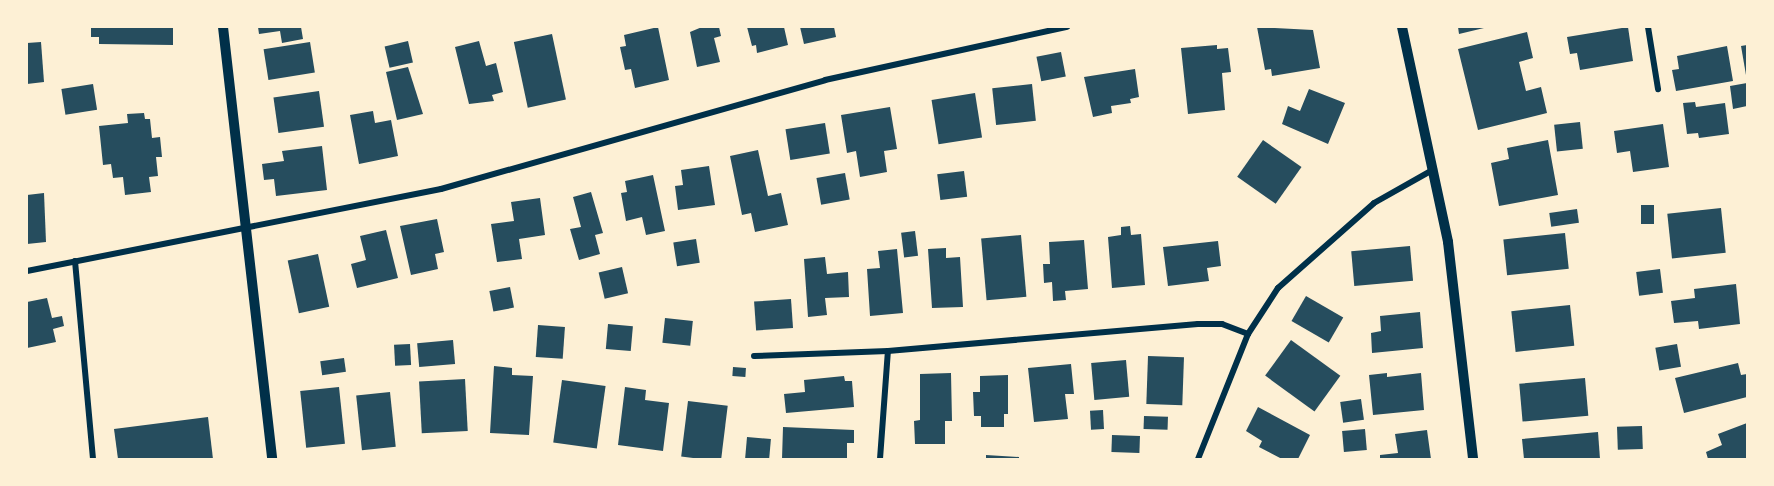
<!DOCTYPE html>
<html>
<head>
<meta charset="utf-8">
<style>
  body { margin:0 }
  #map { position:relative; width:1774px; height:486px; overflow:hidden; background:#fdf0d5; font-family:"Asap Condensed",sans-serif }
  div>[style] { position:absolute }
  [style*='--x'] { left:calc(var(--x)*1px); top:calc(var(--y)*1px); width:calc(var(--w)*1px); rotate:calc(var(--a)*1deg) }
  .building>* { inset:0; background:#264d5e; transform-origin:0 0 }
  .minor>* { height:6px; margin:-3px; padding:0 3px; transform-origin:3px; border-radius:3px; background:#003049 }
  .tertiary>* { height:10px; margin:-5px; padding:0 5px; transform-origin:5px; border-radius:5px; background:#003049 }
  span { translate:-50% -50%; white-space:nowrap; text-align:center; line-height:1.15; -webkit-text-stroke:4.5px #fdf0d5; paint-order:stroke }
  .frame { position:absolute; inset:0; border:28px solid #fdf0d5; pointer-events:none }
</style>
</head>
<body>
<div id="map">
  <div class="building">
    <i style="clip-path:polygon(91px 27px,173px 27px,173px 45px,99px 44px,99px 37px,91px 37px)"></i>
    <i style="clip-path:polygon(258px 27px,301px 27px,303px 39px,282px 43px,280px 31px,259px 34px)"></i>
    <i style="clip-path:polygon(658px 27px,669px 80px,635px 88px,631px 69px,625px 70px,620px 47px,626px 46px,624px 35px)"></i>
    <i style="clip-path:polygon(702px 27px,719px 27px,721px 36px,714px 38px,720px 62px,697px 67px,690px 32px)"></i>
    <i style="clip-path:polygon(747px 27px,784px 27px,788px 45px,757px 53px,756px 45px,752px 46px)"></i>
    <i style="clip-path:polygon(800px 27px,834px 27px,836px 37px,804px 44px)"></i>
    <i style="clip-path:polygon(1257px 27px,1313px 30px,1320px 68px,1272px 76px,1271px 69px,1265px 70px)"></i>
    <i style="clip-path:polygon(1458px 27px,1484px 27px,1484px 28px,1459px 34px)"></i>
    <i style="clip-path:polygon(1628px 27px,1633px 61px,1580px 70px,1577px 53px,1570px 54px,1567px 37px)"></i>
    <i style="clip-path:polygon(1527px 32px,1533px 58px,1519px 62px,1526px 91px,1541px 87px,1547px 113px,1478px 130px,1458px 49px)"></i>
    <i style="left:552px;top:34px;width:67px;height:39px;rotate:78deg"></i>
    <i style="left:408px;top:41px;width:22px;height:24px;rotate:77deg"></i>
    <i style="clip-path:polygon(479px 41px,486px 66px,496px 63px,503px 92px,492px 95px,494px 101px,469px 104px,455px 47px)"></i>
    <i style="clip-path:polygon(41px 42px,44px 82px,27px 84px,27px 43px)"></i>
    <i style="left:310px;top:42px;width:31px;height:47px;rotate:81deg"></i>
    <i style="clip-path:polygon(1217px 45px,1217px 49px,1228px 48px,1231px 72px,1222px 73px,1225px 110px,1188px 114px,1181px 48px)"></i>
    <i style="clip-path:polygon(1747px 45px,1747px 74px,1746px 75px,1741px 46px)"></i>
    <i style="clip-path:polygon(1727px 46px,1733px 81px,1676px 91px,1672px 70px,1679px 69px,1677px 56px)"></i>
    <i style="left:1061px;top:52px;width:25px;height:25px;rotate:79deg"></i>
    <i style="clip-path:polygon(408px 67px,423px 114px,397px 120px,386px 72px)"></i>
    <i style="clip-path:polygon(1135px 69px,1139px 97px,1130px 99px,1131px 103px,1111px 106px,1112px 113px,1093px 117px,1084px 77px)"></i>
    <i style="clip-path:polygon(1747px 83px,1747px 106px,1733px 109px,1730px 86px)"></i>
    <i style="left:93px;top:84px;width:26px;height:32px;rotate:81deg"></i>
    <i style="left:1032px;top:84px;width:37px;height:40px;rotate:84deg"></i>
    <i style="clip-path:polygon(1309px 89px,1345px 103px,1328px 144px,1282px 124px,1288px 106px,1300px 111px)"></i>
    <i style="left:319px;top:91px;width:36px;height:46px;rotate:82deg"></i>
    <i style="left:975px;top:93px;width:45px;height:44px;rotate:81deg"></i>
    <i style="clip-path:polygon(1695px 102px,1696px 107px,1725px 103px,1729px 134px,1699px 138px,1698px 133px,1687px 134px,1683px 103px)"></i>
    <i style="clip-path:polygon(890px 107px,897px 149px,884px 151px,887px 172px,860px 177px,856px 151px,847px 153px,841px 115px)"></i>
    <i style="clip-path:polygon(373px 111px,375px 123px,391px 120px,398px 156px,359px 164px,350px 115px)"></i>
    <i style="clip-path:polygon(144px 113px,145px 119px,150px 119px,152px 138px,160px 137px,162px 157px,156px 157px,158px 176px,149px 177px,151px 192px,125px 195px,123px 177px,113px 178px,111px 164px,103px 165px,99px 126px,128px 123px,127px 114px)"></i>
    <i style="left:1580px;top:122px;width:27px;height:26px;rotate:84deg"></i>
    <i style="left:825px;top:123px;width:31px;height:40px;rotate:81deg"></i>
    <i style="clip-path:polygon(1663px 124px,1669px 167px,1633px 172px,1630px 151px,1617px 153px,1614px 131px)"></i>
    <i style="left:1263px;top:140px;width:47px;height:45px;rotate:35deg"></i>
    <i style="clip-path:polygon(1548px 140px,1558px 195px,1499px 206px,1491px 163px,1509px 159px,1507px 148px)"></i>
    <i style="clip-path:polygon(322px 146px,327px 190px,276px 196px,274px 179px,264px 180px,262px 164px,284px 161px,282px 151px)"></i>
    <i style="clip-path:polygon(758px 150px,768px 196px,781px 193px,788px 225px,755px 232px,751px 213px,742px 215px,730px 156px)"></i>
    <i style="clip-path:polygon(709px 166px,715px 205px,678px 210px,675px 186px,683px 185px,681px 170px)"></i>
    <i style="left:964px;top:171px;width:26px;height:27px;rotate:83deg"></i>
    <i style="left:845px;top:173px;width:27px;height:29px;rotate:80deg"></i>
    <i style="clip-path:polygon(653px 175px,665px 231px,646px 235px,642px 217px,626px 221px,621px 193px,627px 192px,625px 181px)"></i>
    <i style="clip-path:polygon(591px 192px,603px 233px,595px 235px,600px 254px,579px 260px,570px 229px,581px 227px,573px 197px)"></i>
    <i style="clip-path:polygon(44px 193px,46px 242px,27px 244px,27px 195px)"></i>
    <i style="clip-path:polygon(540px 198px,545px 235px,519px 239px,522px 259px,497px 262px,491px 224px,514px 221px,511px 202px)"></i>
    <i style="left:1641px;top:205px;width:13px;height:19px"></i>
    <i style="left:1721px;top:208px;width:45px;height:54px;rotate:84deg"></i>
    <i style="left:1577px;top:209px;width:14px;height:28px;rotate:82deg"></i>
    <i style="clip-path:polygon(437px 219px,444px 252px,435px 254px,438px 269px,411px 275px,400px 226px)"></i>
    <i style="clip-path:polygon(1130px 226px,1131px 235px,1141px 234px,1145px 285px,1112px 288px,1108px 237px,1121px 235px,1121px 227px)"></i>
    <i style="clip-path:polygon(386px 230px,398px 278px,357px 288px,351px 264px,366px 260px,360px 236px)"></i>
    <i style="left:915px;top:231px;width:25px;height:14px;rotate:83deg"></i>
    <i style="left:1565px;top:233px;width:36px;height:62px;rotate:84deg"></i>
    <i style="left:1021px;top:235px;width:62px;height:40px;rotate:85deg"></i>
    <i style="left:696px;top:239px;width:24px;height:23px;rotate:81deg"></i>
    <i style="clip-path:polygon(1084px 240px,1088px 289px,1065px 291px,1066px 300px,1053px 301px,1052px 282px,1044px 283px,1043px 264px,1050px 264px,1049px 242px)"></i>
    <i style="clip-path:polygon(1218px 241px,1221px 266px,1207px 268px,1209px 281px,1168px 286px,1163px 247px)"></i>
    <i style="left:1410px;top:246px;width:35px;height:59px;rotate:85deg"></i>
    <i style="clip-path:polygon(946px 248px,946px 258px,960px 257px,963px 307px,932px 308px,928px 249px)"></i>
    <i style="clip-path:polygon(897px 249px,903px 313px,870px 316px,867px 269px,880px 268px,878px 251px)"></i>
    <i style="left:318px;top:254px;width:54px;height:31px;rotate:78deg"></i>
    <i style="clip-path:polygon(825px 257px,827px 274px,848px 272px,849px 297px,825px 298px,827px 315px,808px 317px,804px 259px)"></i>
    <i style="left:622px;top:267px;width:27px;height:24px;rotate:77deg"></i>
    <i style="left:1660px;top:269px;width:24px;height:24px;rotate:83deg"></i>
    <i style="clip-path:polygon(1736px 284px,1740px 324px,1699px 329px,1698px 321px,1674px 323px,1671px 301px,1695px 298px,1694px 289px)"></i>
    <i style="left:510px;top:287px;width:21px;height:21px;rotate:79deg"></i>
    <i style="left:1306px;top:296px;width:43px;height:29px;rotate:30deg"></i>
    <i style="clip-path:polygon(47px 298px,52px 318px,62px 316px,64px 326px,53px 329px,56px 342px,27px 348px,27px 302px)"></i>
    <i style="left:791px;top:299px;width:29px;height:37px;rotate:86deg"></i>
    <i style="left:1570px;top:305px;width:41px;height:59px;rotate:84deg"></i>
    <i style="clip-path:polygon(1420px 312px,1423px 348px,1372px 353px,1371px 333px,1381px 331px,1380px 316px)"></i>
    <i style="left:665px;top:318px;width:28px;height:25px;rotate:6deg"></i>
    <i style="left:608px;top:324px;width:25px;height:25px;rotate:5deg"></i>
    <i style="left:538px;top:325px;width:27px;height:32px;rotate:4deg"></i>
    <i style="left:453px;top:340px;width:24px;height:36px;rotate:85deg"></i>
    <i style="left:1291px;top:340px;width:61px;height:44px;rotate:36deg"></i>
    <i style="left:410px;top:344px;width:21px;height:16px;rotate:87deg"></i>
    <i style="left:1677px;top:344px;width:23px;height:22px;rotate:80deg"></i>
    <i style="left:1148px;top:356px;width:36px;height:48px;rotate:2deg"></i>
    <i style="left:344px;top:358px;width:14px;height:24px;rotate:82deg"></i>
    <i style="left:1126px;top:360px;width:37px;height:35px;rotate:85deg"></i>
    <i style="clip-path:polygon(1738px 363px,1741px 375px,1747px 374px,1747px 397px,1684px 413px,1675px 378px)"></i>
    <i style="clip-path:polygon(1071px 364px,1074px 394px,1065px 394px,1068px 419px,1034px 422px,1028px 368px)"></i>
    <i style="clip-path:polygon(494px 366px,512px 368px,512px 375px,533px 376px,529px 435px,490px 433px)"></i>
    <i style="left:733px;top:367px;width:13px;height:9px;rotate:4deg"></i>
    <i style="clip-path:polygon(951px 373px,952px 421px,945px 421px,945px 444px,915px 444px,914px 421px,920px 420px,920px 374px)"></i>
    <i style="clip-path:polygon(1387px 373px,1387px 377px,1421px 373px,1424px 410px,1373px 415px,1369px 375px)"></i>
    <i style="clip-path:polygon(1008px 375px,1008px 414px,1004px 414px,1004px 427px,981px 427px,981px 416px,974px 416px,973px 392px,980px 392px,980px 376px)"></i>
    <i style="clip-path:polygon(844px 376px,845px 381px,852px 381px,854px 407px,786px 413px,784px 394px,805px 392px,804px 380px)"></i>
    <i style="left:1585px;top:378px;width:38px;height:66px;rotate:85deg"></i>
    <i style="left:465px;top:379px;width:52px;height:46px;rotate:87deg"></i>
    <i style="left:562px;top:380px;width:44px;height:63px;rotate:8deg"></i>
    <i style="left:339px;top:387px;width:57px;height:39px;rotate:84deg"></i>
    <i style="clip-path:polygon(625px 387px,646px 390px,645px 400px,669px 403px,663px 451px,618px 445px)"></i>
    <i style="left:390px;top:392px;width:55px;height:34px;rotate:84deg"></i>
    <i style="left:1361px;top:399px;width:21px;height:21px;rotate:82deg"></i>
    <i style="left:688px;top:401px;width:40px;height:56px;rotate:7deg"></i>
    <i style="clip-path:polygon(1258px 407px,1310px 435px,1298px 459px,1282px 459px,1259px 447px,1262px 441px,1246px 431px)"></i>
    <i style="left:1103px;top:410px;width:19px;height:13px;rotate:87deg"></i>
    <i style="left:1144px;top:416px;width:24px;height:13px;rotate:2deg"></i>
    <i style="clip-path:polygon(208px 417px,213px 459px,118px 459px,114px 429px)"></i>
    <i style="clip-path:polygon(1747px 423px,1747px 459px,1708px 459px,1706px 452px,1722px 445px,1718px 434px)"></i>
    <i style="left:1642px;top:426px;width:23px;height:25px;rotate:88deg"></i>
    <i style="clip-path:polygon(783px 427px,854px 430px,854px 443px,847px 443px,847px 459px,782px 459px)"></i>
    <i style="left:1365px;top:429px;width:21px;height:23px;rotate:85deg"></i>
    <i style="clip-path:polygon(1427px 430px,1431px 459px,1380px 459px,1380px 455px,1398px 453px,1395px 434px)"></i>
    <i style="clip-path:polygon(1598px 432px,1600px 459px,1524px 459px,1522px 439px)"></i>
    <i style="left:1112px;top:435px;width:28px;height:17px;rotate:2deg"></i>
    <i style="left:747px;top:437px;width:24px;height:22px;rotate:5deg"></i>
    <i style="clip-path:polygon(986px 455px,1019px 457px,1019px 459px,986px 459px)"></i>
  </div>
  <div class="minor">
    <i style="--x:1648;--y:27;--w:63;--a:80.8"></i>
    <i style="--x:75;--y:261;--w:199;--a:84.8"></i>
    <i style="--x:27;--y:271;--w:422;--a:-11.2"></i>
    <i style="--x:441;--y:189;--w:399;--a:-15.8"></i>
    <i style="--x:825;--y:80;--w:248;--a:-12.4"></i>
    <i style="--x:754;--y:356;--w:134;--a:-2.1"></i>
    <i style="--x:888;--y:351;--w:311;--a:-5"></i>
    <i style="--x:1198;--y:324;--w:24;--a:0"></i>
    <i style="--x:1222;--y:324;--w:28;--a:21"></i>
    <i style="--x:880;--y:459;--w:108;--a:-85.8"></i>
    <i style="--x:1198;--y:459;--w:135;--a:-68.2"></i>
    <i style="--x:1248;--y:334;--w:55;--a:-56.9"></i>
    <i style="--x:1278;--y:288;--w:128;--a:-41.5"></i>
    <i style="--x:1374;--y:203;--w:69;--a:-29.5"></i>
  </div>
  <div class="tertiary">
    <i style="--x:223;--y:27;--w:435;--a:83.5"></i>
    <i style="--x:1402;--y:27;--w:220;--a:77.9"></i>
    <i style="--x:1448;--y:242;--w:218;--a:83.4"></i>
  </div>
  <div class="frame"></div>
</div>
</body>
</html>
